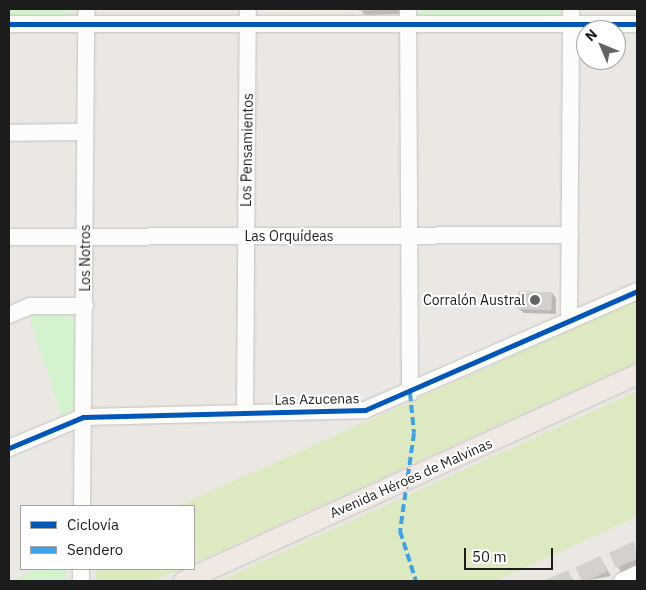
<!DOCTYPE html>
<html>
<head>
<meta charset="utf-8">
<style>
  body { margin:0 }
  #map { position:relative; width:646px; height:590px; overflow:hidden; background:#ebe8e4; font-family:"IBM Plex Sans",sans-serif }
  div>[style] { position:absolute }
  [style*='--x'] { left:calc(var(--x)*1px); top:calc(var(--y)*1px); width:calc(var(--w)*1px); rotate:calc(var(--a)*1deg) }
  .education>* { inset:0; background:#f6f1de }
  .grass>* { inset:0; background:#dde9c1 }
  .park>* { inset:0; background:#d4f2ce; transform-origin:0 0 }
  .shadow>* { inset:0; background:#0003 }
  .building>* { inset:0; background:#d3d0cd; transform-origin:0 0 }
  .roads { filter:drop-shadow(0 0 1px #c3c2c0) drop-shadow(0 0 1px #c3c2c0) }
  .minor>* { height:16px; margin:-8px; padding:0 8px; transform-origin:8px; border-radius:8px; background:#fcfcfb }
  .major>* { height:20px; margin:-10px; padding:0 10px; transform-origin:10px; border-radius:10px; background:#f0e8e2 }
  .quiet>* { height:4px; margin-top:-2px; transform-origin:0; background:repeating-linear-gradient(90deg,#3da2ea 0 8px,transparent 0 12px) }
  .cycleway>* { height:5px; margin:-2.5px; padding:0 2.5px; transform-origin:2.5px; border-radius:2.5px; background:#0057b8 }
  .dots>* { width:14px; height:14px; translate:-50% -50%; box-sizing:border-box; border:2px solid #fff; border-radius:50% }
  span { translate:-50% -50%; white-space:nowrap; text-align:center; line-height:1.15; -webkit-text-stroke:4px #fff; paint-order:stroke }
  .street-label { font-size:14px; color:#1c1c1c }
  .poi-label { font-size:14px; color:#1c1c1c }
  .right { translate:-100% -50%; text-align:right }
  .frame { position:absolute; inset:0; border:10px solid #1c1c1c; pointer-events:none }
  .legend { position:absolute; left:20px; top:505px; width:175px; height:65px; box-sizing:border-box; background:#fff; border:1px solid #a4a4a4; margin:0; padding:6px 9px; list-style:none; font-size:15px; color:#1c1c1c }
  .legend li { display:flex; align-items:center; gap:10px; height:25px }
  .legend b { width:25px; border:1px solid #a4a4a4 }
  .north { position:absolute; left:576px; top:20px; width:50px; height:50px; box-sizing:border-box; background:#fff; border:1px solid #a4a4a4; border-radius:50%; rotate:315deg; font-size:14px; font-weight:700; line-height:20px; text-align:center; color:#1c1c1c }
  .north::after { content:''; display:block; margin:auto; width:18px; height:22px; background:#646362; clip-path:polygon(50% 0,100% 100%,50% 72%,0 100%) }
  .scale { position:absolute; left:464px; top:548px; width:89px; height:22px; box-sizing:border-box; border:2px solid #1c1c1c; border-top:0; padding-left:6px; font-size:15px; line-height:18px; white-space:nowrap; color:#1c1c1c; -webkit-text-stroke:4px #fff; paint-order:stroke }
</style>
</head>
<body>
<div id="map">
  <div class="education">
    <i style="clip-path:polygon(262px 9px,348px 9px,348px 11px,265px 12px)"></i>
  </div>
  <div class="grass">
    <i style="clip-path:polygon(637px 300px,637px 362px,194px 563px,194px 506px,178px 506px)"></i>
    <i style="clip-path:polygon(637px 391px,637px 517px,495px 581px,219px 581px)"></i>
    <i style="clip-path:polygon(96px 569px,181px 569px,153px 581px,96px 581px)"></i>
  </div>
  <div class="park">
    <i style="clip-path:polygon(9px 9px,77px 9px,66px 15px,9px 17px)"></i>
    <i style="left:419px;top:9px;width:142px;height:10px"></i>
    <i style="clip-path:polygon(28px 314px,67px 314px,78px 324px,75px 400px,73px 409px,62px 418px)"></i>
    <i style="clip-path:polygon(38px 569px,67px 569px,66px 581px,10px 581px)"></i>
  </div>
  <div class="shadow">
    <i style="clip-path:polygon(399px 9px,399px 14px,365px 15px,360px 9px)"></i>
    <i style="clip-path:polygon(552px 293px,556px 298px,556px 314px,524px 313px,519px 309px)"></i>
    <i style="clip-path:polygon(633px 543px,637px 565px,621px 572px,610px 553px)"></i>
    <i style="clip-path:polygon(600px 557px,611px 576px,583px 581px,576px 568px)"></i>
    <i style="clip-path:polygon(567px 572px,574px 581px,546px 581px)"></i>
  </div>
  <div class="building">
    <i style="clip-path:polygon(359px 9px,376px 9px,376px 10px,359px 11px)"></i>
    <i style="left:518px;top:291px;width:34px;height:18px;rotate:2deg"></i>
    <i style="clip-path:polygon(634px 541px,637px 559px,616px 568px,609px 553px)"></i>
    <i style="left:600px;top:556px;width:17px;height:27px;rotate:65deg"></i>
    <i style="clip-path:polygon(568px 570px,573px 581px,543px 581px)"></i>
  </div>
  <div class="roads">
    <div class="minor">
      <i style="--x:408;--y:9;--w:384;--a:89.7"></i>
      <i style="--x:9;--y:24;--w:628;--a:0"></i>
      <i style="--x:9;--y:133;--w:76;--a:-0.8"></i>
      <i style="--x:9;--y:237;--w:561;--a:-0.2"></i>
      <i style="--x:9;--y:315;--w:23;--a:-23"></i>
      <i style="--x:30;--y:306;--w:55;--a:0"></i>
      <i style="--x:569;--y:321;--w:312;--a:-89.6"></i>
      <i style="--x:245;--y:411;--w:402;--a:-89.6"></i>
      <i style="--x:9;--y:448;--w:80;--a:-22.7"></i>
      <i style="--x:83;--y:417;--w:282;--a:-1.4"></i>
      <i style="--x:365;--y:410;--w:297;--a:-23.6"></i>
      <i style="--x:82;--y:506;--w:497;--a:-89.5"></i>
      <i style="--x:81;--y:581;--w:12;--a:-90"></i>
      <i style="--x:622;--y:581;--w:17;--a:-25"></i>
    </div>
    <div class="major">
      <i style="--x:184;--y:581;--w:498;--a:-24.5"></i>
    </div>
  </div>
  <div class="quiet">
    <i style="--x:410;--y:393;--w:40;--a:84.3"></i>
    <i style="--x:414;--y:433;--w:99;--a:98.1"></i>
    <i style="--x:400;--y:531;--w:52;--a:72.3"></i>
  </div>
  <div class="cycleway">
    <i style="--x:9;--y:24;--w:628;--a:0"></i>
    <i style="--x:9;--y:448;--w:80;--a:-22.7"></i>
    <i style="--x:83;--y:417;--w:282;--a:-1.4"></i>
    <i style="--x:365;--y:410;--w:297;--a:-23.6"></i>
  </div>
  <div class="dots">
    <i style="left:535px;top:300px;background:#646362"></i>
  </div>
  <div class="street-label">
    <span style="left:247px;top:150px;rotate:-89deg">Los Pensamientos</span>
    <span style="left:289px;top:236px">Las Orquídeas</span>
    <span style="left:85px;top:258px;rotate:-90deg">Los Notros</span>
    <span style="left:317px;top:399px;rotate:-1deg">Las Azucenas</span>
    <span style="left:411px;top:478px;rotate:-24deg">Avenida Héroes de Malvinas</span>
  </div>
  <div class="poi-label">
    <span class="right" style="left:525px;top:300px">Corralón Austral</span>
  </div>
  <div class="frame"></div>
  <ul class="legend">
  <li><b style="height:6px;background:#0057b8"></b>Ciclovía</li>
  <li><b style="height:6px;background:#3da2ea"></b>Sendero</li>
  </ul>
  <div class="north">N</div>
  <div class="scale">50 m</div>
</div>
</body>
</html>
